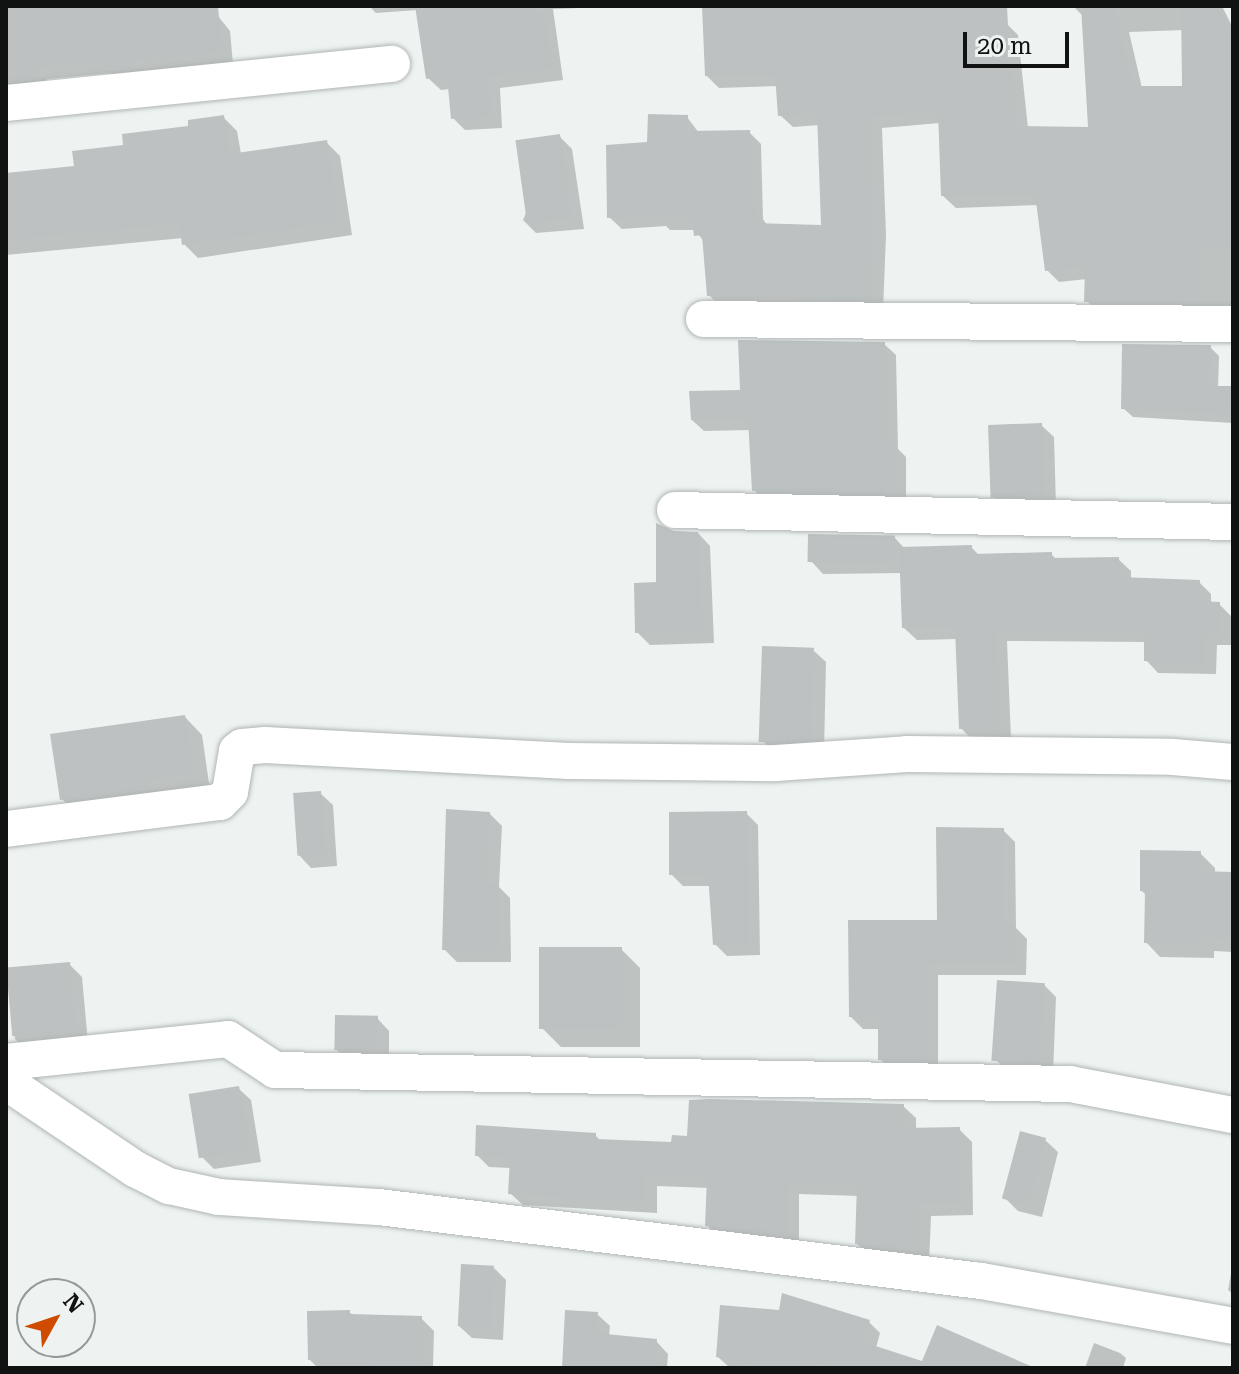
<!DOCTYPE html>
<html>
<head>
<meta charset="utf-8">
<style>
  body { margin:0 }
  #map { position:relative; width:1239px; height:1374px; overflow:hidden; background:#eef3f2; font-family:"Roboto Serif",serif }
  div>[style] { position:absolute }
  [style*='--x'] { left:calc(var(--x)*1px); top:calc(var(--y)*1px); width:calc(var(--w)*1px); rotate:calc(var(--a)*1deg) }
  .shadow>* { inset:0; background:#0003 }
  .building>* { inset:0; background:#bdc1c1; transform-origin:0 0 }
  .roads { filter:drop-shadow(0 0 2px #b0b5b5) drop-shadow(0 0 2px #b0b5b5) }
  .minor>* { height:36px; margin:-18px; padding:0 18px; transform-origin:18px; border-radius:18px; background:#fff }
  span { translate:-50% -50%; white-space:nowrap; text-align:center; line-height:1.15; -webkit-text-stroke:6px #eef3f2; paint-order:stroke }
  .frame { position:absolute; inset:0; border:8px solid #111313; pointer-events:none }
  .north { position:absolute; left:16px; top:1278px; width:80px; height:80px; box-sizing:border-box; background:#eef3f2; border:2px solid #969999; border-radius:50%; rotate:50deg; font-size:22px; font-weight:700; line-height:32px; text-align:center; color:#111313 }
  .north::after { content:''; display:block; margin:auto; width:28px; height:36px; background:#cf4b00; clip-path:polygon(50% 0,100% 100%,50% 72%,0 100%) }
  .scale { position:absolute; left:963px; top:32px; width:106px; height:36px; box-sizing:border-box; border:4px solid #111313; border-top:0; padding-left:10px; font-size:24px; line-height:28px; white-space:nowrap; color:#111313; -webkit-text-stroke:6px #eef3f2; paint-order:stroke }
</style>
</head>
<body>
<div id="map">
  <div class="shadow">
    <i style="clip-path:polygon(6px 6px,210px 6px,230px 31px,233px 64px,117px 79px,110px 73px,47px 79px,48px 91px,6px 98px)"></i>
    <i style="clip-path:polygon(369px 6px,634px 6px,553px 9px,563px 80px,500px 88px,502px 128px,465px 130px,453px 118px,450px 89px,441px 90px,428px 78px,418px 10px,376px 13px)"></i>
    <i style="clip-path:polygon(evenodd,704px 6px,1007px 6px,1008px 25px,1018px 35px,1028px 128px,1091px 129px,1084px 17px,1073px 6px,1222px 6px,1233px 28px,1233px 314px,1099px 313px,1087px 301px,1087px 279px,1059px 282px,1047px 270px,1039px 205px,956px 208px,943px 196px,940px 123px,882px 128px,886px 235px,883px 311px,721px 307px,709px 295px,705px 243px,695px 230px,670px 230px,666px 226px,622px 229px,609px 217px,649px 144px,687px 117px,699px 133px,749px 132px,761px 144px,763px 219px,767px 225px,823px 227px,819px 125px,793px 127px,780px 115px,778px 86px,719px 88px,707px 76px,704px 6px,1184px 30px,1184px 88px,1142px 88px,1129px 32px,1184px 30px)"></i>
    <i style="clip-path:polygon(223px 117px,237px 131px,241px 154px,326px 142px,340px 156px,352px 235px,198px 258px,184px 244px,183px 238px,6px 255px,6px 182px,76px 168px,125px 146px)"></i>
    <i style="clip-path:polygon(559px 136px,572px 149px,584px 229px,536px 233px,523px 220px)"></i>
    <i style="clip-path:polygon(884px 344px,896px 355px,898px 449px,906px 457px,906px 505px,766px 502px,754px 490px,751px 430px,704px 431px,692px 420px,742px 392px)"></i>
    <i style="clip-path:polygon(1210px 347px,1219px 356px,1218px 388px,1233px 388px,1233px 423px,1133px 417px,1123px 408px)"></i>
    <i style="clip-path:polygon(1041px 425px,1054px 437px,1056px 507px,1005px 508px,992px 495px)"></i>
    <i style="clip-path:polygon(673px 533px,698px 533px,710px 546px,714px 643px,650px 645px,637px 632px,658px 584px)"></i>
    <i style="clip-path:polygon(895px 538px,905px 549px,971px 547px,980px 556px,1051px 554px,1057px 560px,1118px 559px,1131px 571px,1131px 579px,1199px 582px,1211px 594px,1211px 604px,1219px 604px,1232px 617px,1231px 645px,1217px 645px,1216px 674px,1158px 673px,1146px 660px,1146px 642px,1007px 641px,1011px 739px,973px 741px,961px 728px,957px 639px,917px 640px,904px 628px,902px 573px,823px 574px,811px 561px)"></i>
    <i style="clip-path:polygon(813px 650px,826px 662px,824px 751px,775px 754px,763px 741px)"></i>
    <i style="clip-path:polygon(185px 717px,202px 735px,210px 790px,79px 816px,62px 799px)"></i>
    <i style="clip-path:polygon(320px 793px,333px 805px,337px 866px,311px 868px,299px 855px)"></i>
    <i style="clip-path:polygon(489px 813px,502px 826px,499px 887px,510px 898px,511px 962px,457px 962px,444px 949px)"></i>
    <i style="clip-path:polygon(746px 813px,758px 825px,760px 955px,727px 956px,715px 944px,711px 886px,683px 886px,671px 874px)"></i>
    <i style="clip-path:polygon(1003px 830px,1015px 842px,1016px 928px,1027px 939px,1026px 975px,938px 975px,938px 1072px,892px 1071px,880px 1059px,880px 1029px,863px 1029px,851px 1017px,939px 922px)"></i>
    <i style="clip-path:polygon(1200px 853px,1215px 868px,1215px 873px,1233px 874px,1233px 952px,1214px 951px,1214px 958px,1160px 957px,1146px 942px,1146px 895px,1142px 891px)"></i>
    <i style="clip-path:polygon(621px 949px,640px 968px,640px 1047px,561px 1047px,542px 1028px)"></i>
    <i style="clip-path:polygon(69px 964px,82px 977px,88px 1043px,28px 1052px,15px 1039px,6px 972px)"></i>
    <i style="clip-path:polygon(1044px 985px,1056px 997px,1053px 1074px,1009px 1072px,996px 1060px)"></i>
    <i style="clip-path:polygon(377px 1018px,389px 1031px,389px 1063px,348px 1062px,336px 1049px)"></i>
    <i style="clip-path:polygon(238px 1088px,251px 1100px,261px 1162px,214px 1169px,202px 1157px)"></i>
    <i style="clip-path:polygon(903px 1106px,916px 1118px,916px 1130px,959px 1129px,972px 1142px,973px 1215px,931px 1216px,929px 1264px,870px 1256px,857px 1244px,859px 1196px,799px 1194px,799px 1247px,720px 1238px,707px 1225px,709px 1188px,657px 1186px,657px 1213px,523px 1205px,510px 1193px,511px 1168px,489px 1167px,477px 1155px,595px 1135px,602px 1142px,673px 1144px,689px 1138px)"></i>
    <i style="clip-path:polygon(1045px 1140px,1058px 1152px,1042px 1217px,1018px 1211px,1005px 1198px)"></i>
    <i style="clip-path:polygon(1233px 1263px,1233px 1294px,1228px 1290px)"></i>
    <i style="clip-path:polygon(494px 1268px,506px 1280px,503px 1340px,472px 1338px,459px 1326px)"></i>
    <i style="clip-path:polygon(349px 1312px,354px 1316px,421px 1318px,434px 1331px,433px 1368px,318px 1368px,310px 1360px)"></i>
    <i style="clip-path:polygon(597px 1314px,610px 1326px,609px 1336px,656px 1341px,668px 1354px,667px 1368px,564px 1368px)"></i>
    <i style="clip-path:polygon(869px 1322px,880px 1333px,876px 1348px,923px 1363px,1023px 1368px,730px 1368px,718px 1357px)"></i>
    <i style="clip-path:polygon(1094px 1343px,1120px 1353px,1126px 1358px,1123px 1368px,1085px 1368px)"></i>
  </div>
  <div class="building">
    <i style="clip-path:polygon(6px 6px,218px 6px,222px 52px,132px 60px,133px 69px,102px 68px,101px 61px,35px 67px,36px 79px,6px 82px)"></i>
    <i style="clip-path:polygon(415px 6px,530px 6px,531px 13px,544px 12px,552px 68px,489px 76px,491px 116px,451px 119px,447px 76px,426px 79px)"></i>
    <i style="clip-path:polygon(702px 6px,1005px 6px,1018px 126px,1088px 127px,1081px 6px,1114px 6px,1133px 86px,1182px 86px,1181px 6px,1218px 6px,1233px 37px,1233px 248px,1197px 247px,1201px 303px,1084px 302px,1085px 266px,1045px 271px,1035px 194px,941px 196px,938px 111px,870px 117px,874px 221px,871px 300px,707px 296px,702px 235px,694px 236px,692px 218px,655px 218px,655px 214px,607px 218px,606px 145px,647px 142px,648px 114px,688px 115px,688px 131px,750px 130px,752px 209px,756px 208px,757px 223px,821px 225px,817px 113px,778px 116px,775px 75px,705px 76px)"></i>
    <i style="clip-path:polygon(224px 115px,229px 154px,327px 140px,339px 221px,182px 245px,179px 223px,6px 240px,6px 173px,74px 166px,72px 151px,123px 145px,122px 134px,188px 126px,188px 120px)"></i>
    <i style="left:560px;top:134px;width:84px;height:45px;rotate:82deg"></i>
    <i style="clip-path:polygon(738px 340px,885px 342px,887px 443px,895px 443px,895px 494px,752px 491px,748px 419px,691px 420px,689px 391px,740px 390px)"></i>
    <i style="clip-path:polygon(1122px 344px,1211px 345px,1209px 386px,1233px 386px,1233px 414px,1121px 409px)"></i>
    <i style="left:1042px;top:423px;width:73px;height:54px;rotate:88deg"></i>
    <i style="clip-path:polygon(656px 523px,674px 531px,698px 532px,702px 631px,635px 633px,634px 583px,656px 582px)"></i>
    <i style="left:808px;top:534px;width:87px;height:28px;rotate:1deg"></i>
    <i style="clip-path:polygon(972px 545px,972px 554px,1052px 552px,1052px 558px,1119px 557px,1120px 577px,1200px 580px,1199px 601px,1220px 602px,1219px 633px,1205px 633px,1204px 663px,1144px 661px,1144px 630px,996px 629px,999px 728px,959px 729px,955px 628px,902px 628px,899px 547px)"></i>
    <i style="left:762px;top:646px;width:52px;height:96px;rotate:2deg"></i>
    <i style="clip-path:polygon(185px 715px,194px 773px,147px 780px,148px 787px,60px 800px,50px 734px)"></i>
    <i style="left:321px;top:791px;width:63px;height:28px;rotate:86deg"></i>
    <i style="clip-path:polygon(446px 809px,490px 812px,487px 883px,498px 883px,499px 950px,442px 950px)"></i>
    <i style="clip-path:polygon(747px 811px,749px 944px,713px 945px,708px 874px,669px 875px,669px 812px)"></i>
    <i style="clip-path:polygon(936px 827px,1004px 828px,1004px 924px,1015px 924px,1015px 963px,926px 964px,927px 1060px,878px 1060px,878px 1017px,849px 1017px,848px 920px,937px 920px)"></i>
    <i style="clip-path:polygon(1140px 850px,1201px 851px,1200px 871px,1233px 872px,1233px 939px,1200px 937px,1200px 944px,1144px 943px,1145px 892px,1140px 891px)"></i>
    <i style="left:539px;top:947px;width:83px;height:82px"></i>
    <i style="left:70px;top:962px;width:69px;height:64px;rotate:85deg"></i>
    <i style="left:997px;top:980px;width:48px;height:81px;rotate:4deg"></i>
    <i style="left:335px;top:1015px;width:43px;height:35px;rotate:1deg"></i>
    <i style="left:239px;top:1086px;width:65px;height:51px;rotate:81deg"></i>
    <i style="clip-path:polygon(709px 1099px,904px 1104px,904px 1128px,960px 1127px,962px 1203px,920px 1204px,918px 1252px,855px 1244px,857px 1184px,788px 1182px,787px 1236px,705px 1226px,707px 1176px,645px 1174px,645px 1202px,508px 1194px,510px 1157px,475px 1156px,476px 1125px,596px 1133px,596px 1139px,671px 1142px,672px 1135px,687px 1136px,689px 1100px)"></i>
    <i style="left:1020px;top:1131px;width:27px;height:70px;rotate:15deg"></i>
    <i style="left:461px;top:1264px;width:33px;height:62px;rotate:3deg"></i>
    <i style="clip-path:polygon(782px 1293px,870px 1320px,863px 1342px,922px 1361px,937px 1325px,1035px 1368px,835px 1368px,803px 1358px,801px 1368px,767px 1368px,716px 1357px,720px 1305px,779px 1310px)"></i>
    <i style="clip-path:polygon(350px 1310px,350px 1314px,422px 1316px,421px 1368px,371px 1368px,372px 1359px,308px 1360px,307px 1311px)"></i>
    <i style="clip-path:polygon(565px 1310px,598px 1312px,596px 1333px,657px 1339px,654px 1368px,562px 1368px)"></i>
  </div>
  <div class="roads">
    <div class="minor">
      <i style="--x:6;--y:103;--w:388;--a:-5.8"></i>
      <i style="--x:704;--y:319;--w:529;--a:0.54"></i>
      <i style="--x:675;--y:510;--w:558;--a:1.23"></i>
      <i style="--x:6;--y:829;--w:216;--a:-7.2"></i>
      <i style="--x:220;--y:802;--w:14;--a:-45"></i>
      <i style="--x:230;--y:792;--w:42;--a:-80.3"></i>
      <i style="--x:237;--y:751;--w:6;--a:-39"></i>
      <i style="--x:242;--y:747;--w:23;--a:-5"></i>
      <i style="--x:265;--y:745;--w:304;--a:3"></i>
      <i style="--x:569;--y:761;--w:207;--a:0.6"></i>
      <i style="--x:776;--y:763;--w:131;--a:-3.9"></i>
      <i style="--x:907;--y:754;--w:266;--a:0.6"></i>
      <i style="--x:1173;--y:757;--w:60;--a:4.8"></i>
      <i style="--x:6;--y:1062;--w:223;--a:-5.9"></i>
      <i style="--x:228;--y:1039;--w:56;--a:33.4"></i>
      <i style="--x:275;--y:1070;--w:795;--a:1.01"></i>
      <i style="--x:1070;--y:1084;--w:166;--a:10.8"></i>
      <i style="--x:6;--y:1082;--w:156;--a:34"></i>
      <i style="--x:135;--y:1169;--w:38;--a:27"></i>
      <i style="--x:169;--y:1186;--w:51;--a:12.4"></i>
      <i style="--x:219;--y:1197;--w:160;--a:3.6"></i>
      <i style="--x:379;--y:1207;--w:607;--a:7.01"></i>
      <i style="--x:981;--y:1281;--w:256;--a:10.1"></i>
    </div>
  </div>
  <div class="frame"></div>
  <div class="north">N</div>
  <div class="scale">20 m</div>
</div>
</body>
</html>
